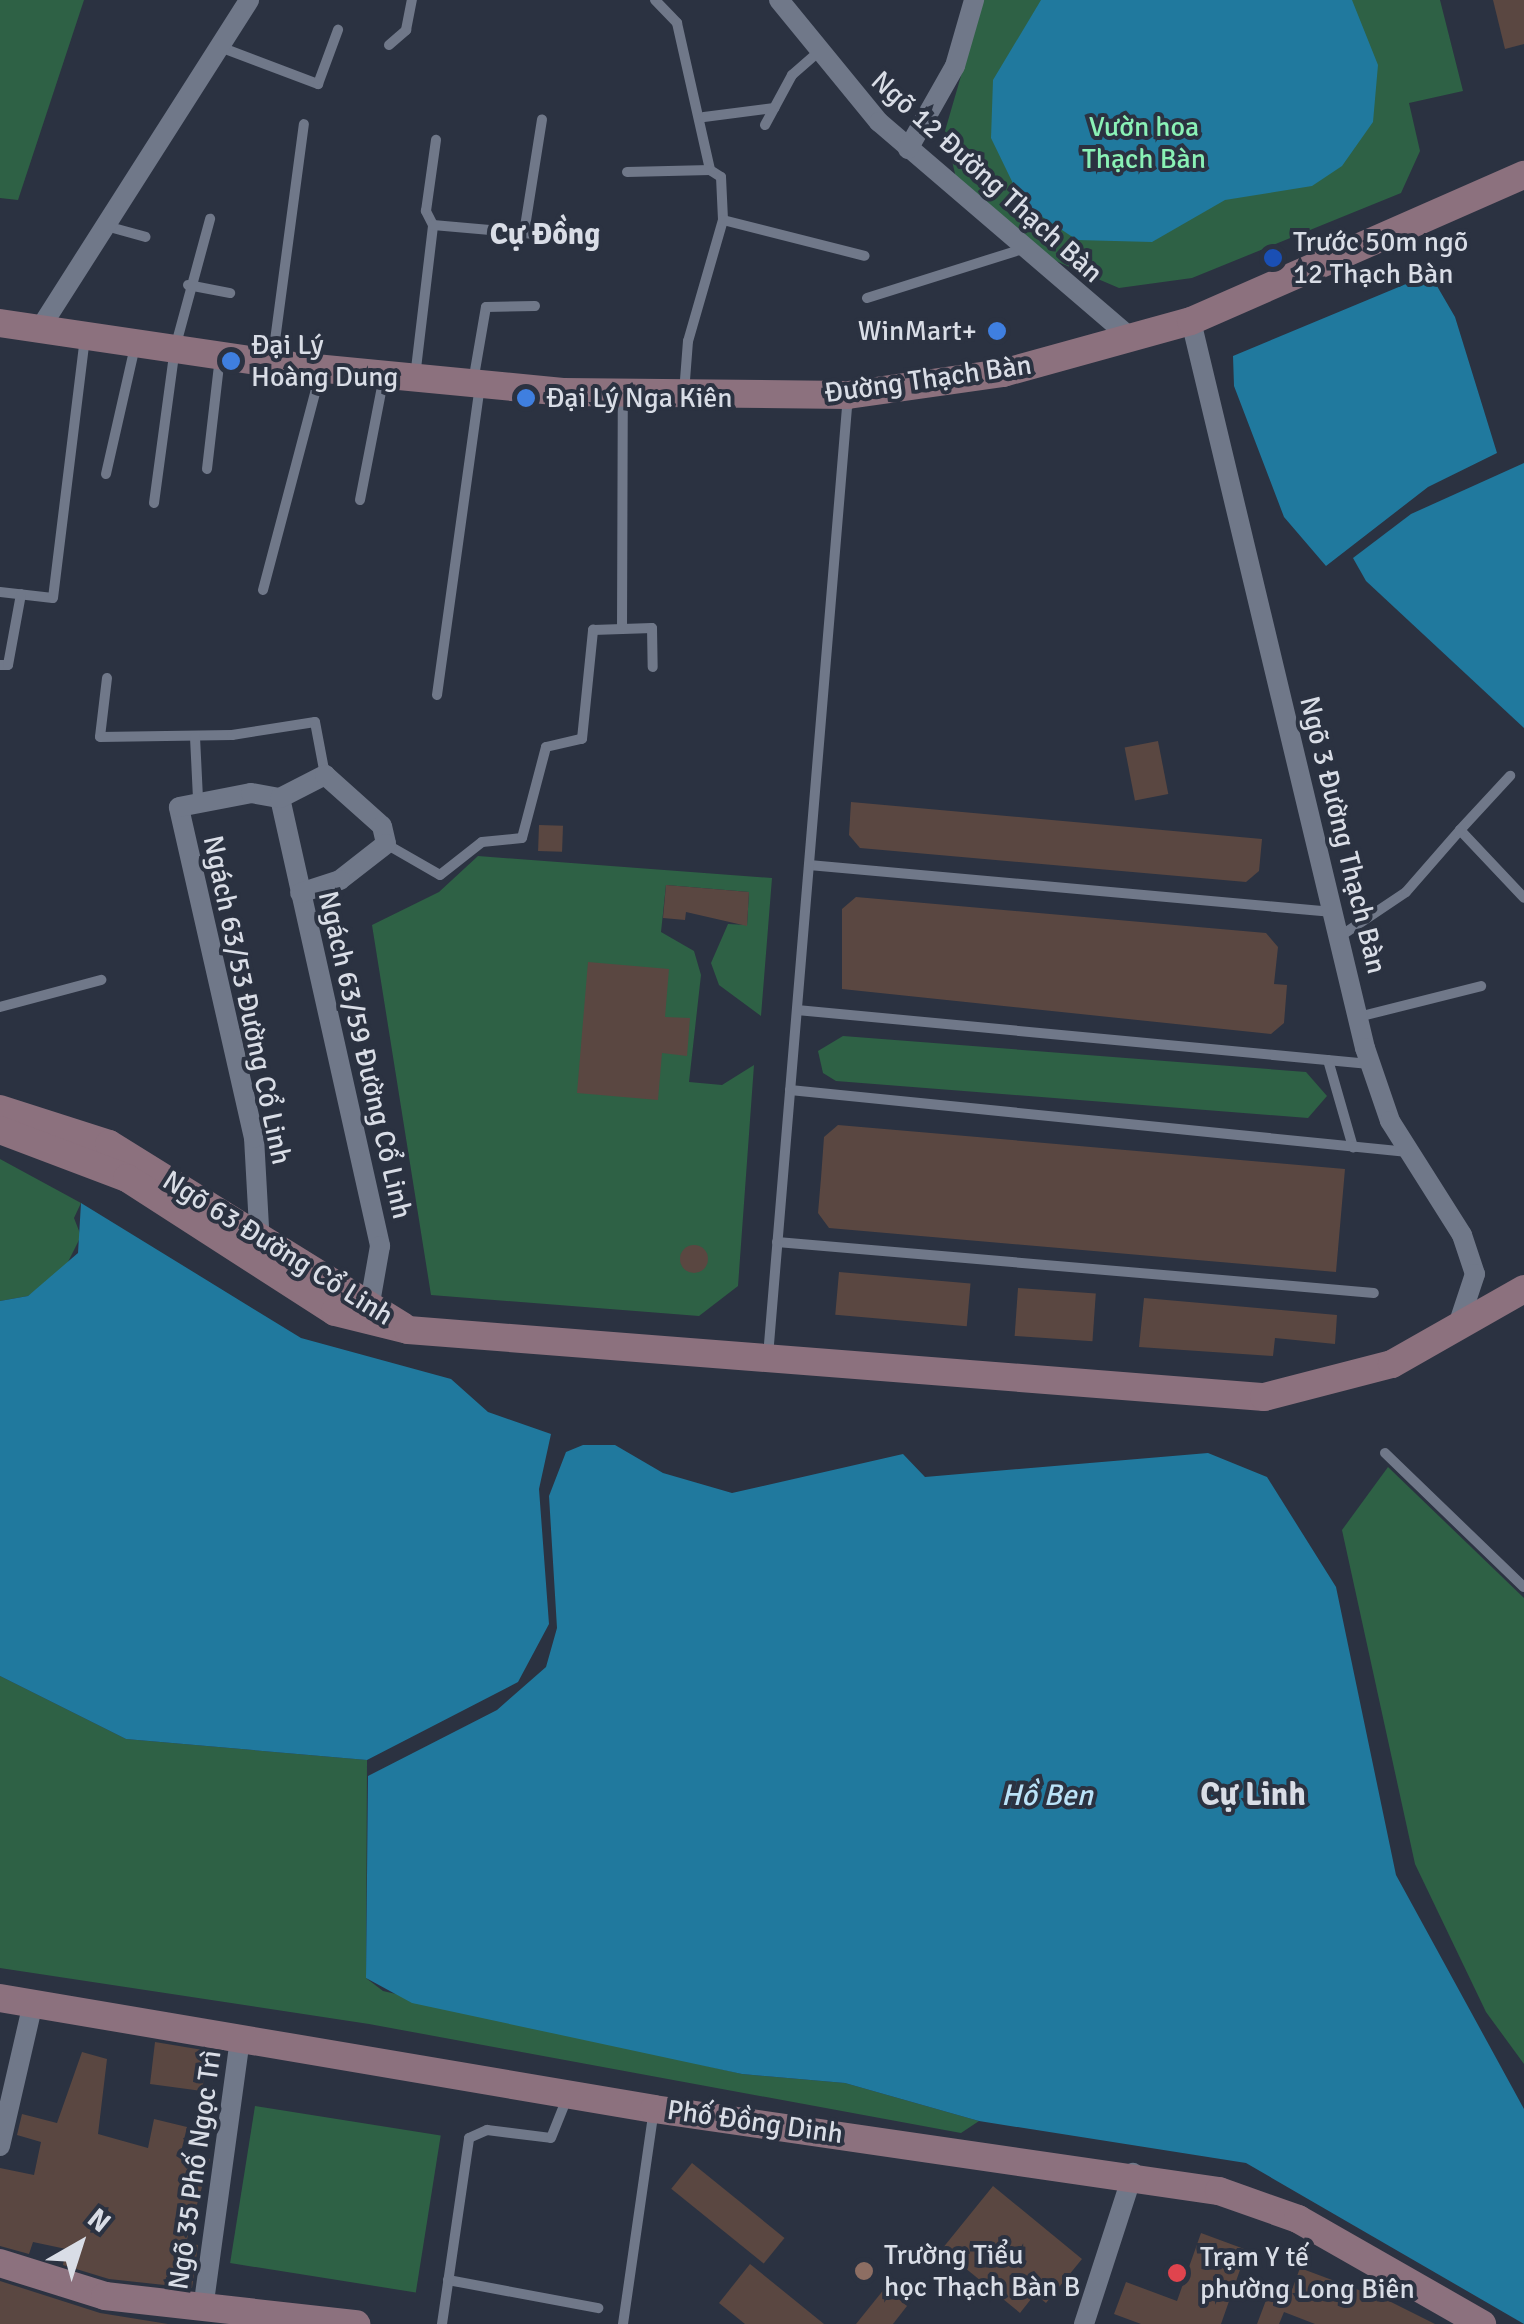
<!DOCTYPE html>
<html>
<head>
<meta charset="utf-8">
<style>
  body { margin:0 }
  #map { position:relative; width:1524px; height:2324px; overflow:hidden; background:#2b3241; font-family:Signika,sans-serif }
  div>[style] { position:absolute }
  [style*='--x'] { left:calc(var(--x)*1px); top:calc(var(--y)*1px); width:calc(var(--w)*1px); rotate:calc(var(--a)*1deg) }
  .green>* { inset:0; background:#2e6145; transform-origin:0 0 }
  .water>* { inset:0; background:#20799e }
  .building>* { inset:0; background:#5a4741; transform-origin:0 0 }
  .round { border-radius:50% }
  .lane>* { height:10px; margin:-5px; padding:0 5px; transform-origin:5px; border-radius:5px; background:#707889 }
  .street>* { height:20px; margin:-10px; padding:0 10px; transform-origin:10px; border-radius:10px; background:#707889 }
  .secondary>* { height:28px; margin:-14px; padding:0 14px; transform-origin:14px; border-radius:14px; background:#8c717e }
  .dots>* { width:28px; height:28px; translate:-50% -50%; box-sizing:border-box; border:5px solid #2b3241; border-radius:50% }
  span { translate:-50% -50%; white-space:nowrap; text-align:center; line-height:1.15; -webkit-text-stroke:8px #2b3241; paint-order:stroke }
  .park-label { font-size:28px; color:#8af1b6 }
  .street-label { font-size:28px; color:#d9dde6 }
  .poi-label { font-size:28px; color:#d9dde6 }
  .left { translate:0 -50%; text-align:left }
  .right { translate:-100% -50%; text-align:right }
  .neighbourhood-label { font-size:30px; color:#d9dde6; font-weight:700 }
  .water-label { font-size:30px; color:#bbe3f8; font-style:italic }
  .quarter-label { font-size:32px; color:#d9dde6; font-weight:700 }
  .north { position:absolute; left:30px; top:2194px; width:100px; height:100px; -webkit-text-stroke:8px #2b3241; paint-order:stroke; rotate:39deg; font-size:28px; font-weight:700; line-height:40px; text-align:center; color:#d9dde6 }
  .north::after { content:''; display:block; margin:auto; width:35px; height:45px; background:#d9dde6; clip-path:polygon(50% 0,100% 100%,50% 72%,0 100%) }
</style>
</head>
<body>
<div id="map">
  <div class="green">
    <i style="clip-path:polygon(0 0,84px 0,18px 200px,0 198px)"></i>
    <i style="clip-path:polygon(983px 0,1440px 0,1463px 91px,1409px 103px,1420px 151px,1401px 193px,1192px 278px,1119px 288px,1051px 259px,956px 178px,945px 131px)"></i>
    <i style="clip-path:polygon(478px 856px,772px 878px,761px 1016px,719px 985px,711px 963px,728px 924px,747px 925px,749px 892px,666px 885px,661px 932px,694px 951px,701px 975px,689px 1082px,722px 1085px,754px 1065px,738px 1286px,699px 1316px,431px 1295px,372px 925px,439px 892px)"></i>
    <i style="clip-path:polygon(843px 1036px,1306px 1072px,1327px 1096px,1308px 1118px,836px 1081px,823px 1073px,818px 1051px)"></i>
    <i style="clip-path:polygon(0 1159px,81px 1203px,74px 1218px,81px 1236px,65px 1268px,28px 1296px,0 1301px)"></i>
    <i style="clip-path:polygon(1388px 1467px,1524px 1598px,1524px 2064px,1486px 2012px,1415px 1864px,1342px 1530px)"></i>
    <i style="clip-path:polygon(0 1676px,126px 1739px,367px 1760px,366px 1978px,383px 1991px,742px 2074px,845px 2083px,979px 2121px,961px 2133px,369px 2024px,0 1968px)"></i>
    <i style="left:255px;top:2106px;width:188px;height:159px;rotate:9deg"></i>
  </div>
  <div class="water">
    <i style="clip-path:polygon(1041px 0,1352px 0,1378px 65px,1373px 122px,1342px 166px,1312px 186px,1225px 200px,1152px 242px,1077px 240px,1023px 204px,991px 138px,993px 80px)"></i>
    <i style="clip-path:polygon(1430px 274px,1455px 317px,1497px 453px,1428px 487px,1326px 566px,1284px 517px,1234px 386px,1233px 356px)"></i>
    <i style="clip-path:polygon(1524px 463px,1524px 728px,1366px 581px,1353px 558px,1411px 514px)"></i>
    <i style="clip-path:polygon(81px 1203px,301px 1338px,451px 1379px,488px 1412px,551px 1434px,539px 1489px,549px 1624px,518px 1682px,367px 1760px,126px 1739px,0 1676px,0 1301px,28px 1296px,78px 1253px)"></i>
    <i style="clip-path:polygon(583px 1445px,615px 1445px,663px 1473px,732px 1493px,903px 1454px,925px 1477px,1208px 1453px,1267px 1477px,1336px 1587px,1396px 1875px,1524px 2109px,1524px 2324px,1246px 2163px,979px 2121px,845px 2083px,742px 2074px,412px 2003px,366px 1978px,368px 1776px,497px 1710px,546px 1667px,557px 1628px,549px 1496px,566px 1452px)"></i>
  </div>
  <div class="building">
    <i style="clip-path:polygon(1493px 0,1524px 0,1524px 44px,1505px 49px)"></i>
    <i style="left:1158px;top:741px;width:54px;height:34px;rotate:79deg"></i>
    <i style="clip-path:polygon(851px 802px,1262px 839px,1259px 871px,1246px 882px,860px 848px,849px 835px)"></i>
    <i style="left:539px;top:825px;width:24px;height:26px;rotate:2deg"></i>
    <i style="clip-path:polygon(666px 885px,749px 892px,747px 926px,686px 912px,685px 920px,663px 918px)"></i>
    <i style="clip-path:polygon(856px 897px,1266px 933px,1278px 947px,1274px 984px,1287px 985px,1284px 1023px,1271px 1034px,842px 989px,842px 909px)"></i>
    <i style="clip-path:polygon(588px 962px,669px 969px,665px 1017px,690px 1018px,687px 1056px,662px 1053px,658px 1100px,577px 1093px)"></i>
    <i style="clip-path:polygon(838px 1125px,1345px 1169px,1336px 1272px,829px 1228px,818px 1213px,821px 1178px,824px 1137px)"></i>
    <i class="round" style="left:680px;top:1245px;width:28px;height:28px"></i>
    <i style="left:839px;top:1272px;width:132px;height:43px;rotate:5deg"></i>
    <i style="left:1018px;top:1288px;width:78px;height:48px;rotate:4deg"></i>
    <i style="clip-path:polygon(1144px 1298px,1337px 1315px,1335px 1344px,1275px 1338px,1273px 1356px,1139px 1347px)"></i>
    <i style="clip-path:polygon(155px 2042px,221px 2053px,217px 2080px,204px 2078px,202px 2091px,150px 2084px)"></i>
    <i style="clip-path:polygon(82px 2052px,107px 2059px,98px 2134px,148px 2148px,154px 2119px,187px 2127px,181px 2152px,210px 2159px,186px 2243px,198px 2245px,192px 2288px,109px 2279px,63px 2265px,66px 2249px,33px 2242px,29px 2254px,0 2246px,0 2168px,34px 2175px,41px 2142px,17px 2135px,22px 2114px,57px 2123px)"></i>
    <i style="left:692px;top:2163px;width:119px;height:33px;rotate:39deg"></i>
    <i style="clip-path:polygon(993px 2186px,1082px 2259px,1046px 2303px,1035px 2294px,1020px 2313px,942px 2249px)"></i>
    <i style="clip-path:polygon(1201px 2233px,1247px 2250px,1221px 2324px,1141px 2324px,1114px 2314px,1126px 2282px,1177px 2301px)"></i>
    <i style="clip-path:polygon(750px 2264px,824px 2324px,745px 2324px,719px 2303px)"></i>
    <i style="clip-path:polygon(1300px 2268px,1391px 2302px,1435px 2324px,1315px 2324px,1284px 2312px,1279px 2324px,1257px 2324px,1268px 2295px,1287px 2303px)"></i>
    <i style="clip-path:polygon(0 2281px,100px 2313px,168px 2324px,0 2324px)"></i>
    <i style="clip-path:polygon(885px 2288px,907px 2306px,893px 2324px,856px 2324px)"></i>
  </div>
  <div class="lane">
    <i style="--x:655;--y:0;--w:32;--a:46"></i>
    <i style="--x:677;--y:23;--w:151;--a:77.3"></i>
    <i style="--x:710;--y:170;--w:13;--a:32"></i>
    <i style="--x:721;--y:177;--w:43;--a:87.3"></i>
    <i style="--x:723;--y:220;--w:126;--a:106.1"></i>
    <i style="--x:688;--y:341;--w:52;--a:94.4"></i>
    <i style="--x:389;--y:45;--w:23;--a:-41"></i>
    <i style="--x:406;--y:30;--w:31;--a:-79"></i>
    <i style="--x:220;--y:47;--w:105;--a:20.7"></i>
    <i style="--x:318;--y:84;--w:58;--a:-69.7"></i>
    <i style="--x:704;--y:117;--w:71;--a:-7.3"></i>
    <i style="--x:765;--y:125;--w:57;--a:-61.6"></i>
    <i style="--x:792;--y:75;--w:33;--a:-41"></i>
    <i style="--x:627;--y:172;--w:83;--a:-1.4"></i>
    <i style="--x:723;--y:220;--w:146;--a:14.2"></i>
    <i style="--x:433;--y:225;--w:16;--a:-117"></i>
    <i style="--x:426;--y:211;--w:72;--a:-82"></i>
    <i style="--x:106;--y:226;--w:41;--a:15.4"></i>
    <i style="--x:524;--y:233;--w:31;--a:6"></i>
    <i style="--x:188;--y:285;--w:43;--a:10.8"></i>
    <i style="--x:867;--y:298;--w:159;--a:-17.5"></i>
    <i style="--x:272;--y:363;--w:241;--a:-82.4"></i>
    <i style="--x:415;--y:377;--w:153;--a:-83.2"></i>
    <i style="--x:433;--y:225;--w:91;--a:5"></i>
    <i style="--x:524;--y:233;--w:115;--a:-81"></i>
    <i style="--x:473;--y:382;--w:76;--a:-80.2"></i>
    <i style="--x:486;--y:307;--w:49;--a:-1.2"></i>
    <i style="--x:207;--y:469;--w:113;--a:-83.4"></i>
    <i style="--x:106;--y:474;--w:131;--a:-77.2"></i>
    <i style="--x:360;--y:500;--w:125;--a:-79"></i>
    <i style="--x:154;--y:503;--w:156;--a:-82.3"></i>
    <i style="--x:175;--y:348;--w:134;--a:-74.8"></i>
    <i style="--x:263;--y:590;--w:228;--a:-75.2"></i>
    <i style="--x:0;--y:592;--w:53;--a:6.5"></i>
    <i style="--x:53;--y:598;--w:261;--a:-83"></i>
    <i style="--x:622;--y:629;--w:233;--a:-89.8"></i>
    <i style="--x:0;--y:665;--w:8;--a:0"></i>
    <i style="--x:8;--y:665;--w:72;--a:-79.6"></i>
    <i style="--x:107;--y:678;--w:59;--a:96.8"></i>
    <i style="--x:100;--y:737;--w:132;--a:-0.9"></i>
    <i style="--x:232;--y:735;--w:84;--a:-8.9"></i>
    <i style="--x:315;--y:722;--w:54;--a:79.3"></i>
    <i style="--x:437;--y:695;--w:313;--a:-82.1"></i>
    <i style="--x:195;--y:737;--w:62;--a:87.2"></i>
    <i style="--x:1460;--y:830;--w:74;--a:-47.2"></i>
    <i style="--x:386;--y:844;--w:62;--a:29.9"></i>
    <i style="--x:440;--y:875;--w:53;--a:-38.2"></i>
    <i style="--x:482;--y:842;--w:40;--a:-5.7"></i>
    <i style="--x:522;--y:838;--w:94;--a:-75.2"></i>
    <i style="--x:546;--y:747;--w:37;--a:-13"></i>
    <i style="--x:582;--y:739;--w:110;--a:-84.2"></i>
    <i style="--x:593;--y:630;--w:59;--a:-1.9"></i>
    <i style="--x:652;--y:628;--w:39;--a:89"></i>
    <i style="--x:809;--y:865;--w:526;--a:5.13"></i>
    <i style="--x:1342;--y:935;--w:77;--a:-33.9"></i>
    <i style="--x:1406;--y:892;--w:82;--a:-48.9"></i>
    <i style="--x:1460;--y:830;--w:93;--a:46.7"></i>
    <i style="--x:0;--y:1007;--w:105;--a:-15"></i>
    <i style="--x:797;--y:1010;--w:575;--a:5.39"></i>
    <i style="--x:1358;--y:1017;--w:127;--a:-14.1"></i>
    <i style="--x:1328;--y:1060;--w:91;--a:74"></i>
    <i style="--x:790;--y:1090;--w:621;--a:5.73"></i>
    <i style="--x:777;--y:1242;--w:599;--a:4.88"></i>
    <i style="--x:768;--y:1356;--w:963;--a:-85.24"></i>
    <i style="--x:1385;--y:1453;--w:193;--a:44"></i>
    <i style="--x:448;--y:2280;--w:153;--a:10.6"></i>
    <i style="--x:442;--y:2324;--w:188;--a:-81.7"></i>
    <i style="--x:469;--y:2138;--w:20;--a:-24"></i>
    <i style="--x:487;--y:2130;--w:64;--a:7.1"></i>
    <i style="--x:551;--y:2138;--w:43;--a:-68.2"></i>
    <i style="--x:623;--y:2324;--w:216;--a:-81.8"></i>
  </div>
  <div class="street">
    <i style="--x:779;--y:0;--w:158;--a:50.7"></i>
    <i style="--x:879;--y:122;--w:332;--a:40.6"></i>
    <i style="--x:908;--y:149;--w:95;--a:-60.5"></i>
    <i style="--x:955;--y:66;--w:69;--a:-73.9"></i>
    <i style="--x:1191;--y:321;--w:748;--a:76.54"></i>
    <i style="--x:1365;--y:1048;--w:77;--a:71.1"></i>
    <i style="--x:1390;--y:1121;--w:135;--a:57.7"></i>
    <i style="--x:1462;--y:1235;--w:41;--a:71.6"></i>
    <i style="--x:1475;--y:1274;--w:57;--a:108.4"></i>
    <i style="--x:39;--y:330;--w:391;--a:-57.5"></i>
    <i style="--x:280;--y:798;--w:459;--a:77.4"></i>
    <i style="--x:380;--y:1246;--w:69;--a:100"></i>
    <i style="--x:260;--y:1245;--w:107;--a:-93.2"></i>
    <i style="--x:254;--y:1138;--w:339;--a:-102.8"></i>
    <i style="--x:179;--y:807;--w:73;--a:-11"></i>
    <i style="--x:251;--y:793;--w:29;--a:10"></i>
    <i style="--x:280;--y:798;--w:51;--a:-27.1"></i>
    <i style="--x:325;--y:775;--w:76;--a:41.8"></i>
    <i style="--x:382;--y:826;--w:18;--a:77"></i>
    <i style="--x:386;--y:844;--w:58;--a:142"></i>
    <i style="--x:340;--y:880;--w:42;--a:162"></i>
    <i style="--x:0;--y:2146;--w:147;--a:-77"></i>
    <i style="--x:203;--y:2309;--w:273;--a:-82.2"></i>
    <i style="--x:1084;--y:2324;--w:159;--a:-72"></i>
  </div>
  <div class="secondary">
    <i style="--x:0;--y:323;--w:287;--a:8.4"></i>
    <i style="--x:284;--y:365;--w:280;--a:5.5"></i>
    <i style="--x:563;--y:392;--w:285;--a:0.6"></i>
    <i style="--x:848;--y:395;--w:157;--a:-8.1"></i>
    <i style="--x:1003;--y:373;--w:195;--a:-15.5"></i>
    <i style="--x:1191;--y:321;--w:364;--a:-23.7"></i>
    <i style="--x:0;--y:1109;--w:114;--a:17.8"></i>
    <i style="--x:109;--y:1144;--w:346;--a:31.8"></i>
    <i style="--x:0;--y:1130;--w:136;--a:20.7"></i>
    <i style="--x:127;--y:1178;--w:247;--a:32.8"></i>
    <i style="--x:335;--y:1312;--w:75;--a:13.9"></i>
    <i style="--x:408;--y:1330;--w:859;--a:4.48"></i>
    <i style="--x:1264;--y:1397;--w:132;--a:-14.5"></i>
    <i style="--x:1392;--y:1364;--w:152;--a:-29.6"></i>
    <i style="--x:0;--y:1998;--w:663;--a:9.63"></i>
    <i style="--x:654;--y:2109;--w:571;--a:8.26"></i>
    <i style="--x:1219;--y:2191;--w:84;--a:19.5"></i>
    <i style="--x:1298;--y:2219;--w:212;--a:29.7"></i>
    <i style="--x:0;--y:2263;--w:110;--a:17.4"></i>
    <i style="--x:105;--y:2296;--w:253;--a:6.4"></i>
  </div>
  <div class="dots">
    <i style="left:1273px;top:258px;background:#1a4fb4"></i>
    <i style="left:997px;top:331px;background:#3f7fe0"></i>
    <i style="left:231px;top:361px;background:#3f7fe0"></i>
    <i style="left:526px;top:398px;background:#3f7fe0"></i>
    <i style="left:864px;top:2271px;background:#8d6e63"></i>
    <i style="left:1177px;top:2273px;background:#e0444e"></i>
  </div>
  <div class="park-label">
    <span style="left:1144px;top:143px">Vườn hoa<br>Thạch Bàn</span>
  </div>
  <div class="street-label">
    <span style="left:987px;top:177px;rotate:42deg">Ngõ 12 Đường Thạch Bàn</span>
    <span style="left:928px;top:379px;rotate:-8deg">Đường Thạch Bàn</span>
    <span style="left:1343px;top:835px;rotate:76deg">Ngõ 3 Đường Thạch Bàn</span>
    <span style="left:247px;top:1000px;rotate:78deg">Ngách 63/53 Đường Cổ Linh</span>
    <span style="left:365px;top:1055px;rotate:77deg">Ngách 63/59 Đường Cổ Linh</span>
    <span style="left:278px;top:1248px;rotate:32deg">Ngõ 63 Đường Cổ Linh</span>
    <span style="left:755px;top:2122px;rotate:8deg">Phố Đồng Dinh</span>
    <span style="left:195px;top:2170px;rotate:-82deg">Ngõ 35 Phố Ngọc Trì</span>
  </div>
  <div class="poi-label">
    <span class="left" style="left:1293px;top:258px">Trước 50m ngõ<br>12 Thạch Bàn</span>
    <span class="right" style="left:977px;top:331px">WinMart+</span>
    <span class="left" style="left:251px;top:361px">Đại Lý<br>Hoàng Dung</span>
    <span class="left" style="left:546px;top:398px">Đại Lý Nga Kiên</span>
    <span class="left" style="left:884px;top:2271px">Trường Tiểu<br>học Thạch Bàn B</span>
    <span class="left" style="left:1200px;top:2273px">Trạm Y tế<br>phường Long Biên</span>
  </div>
  <div class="neighbourhood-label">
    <span style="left:545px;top:235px">Cự Đồng</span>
  </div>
  <div class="water-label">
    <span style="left:1047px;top:1796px">Hồ Ben</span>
  </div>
  <div class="quarter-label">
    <span style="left:1253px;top:1795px">Cự Linh</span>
  </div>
  <div class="north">N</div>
</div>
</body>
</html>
